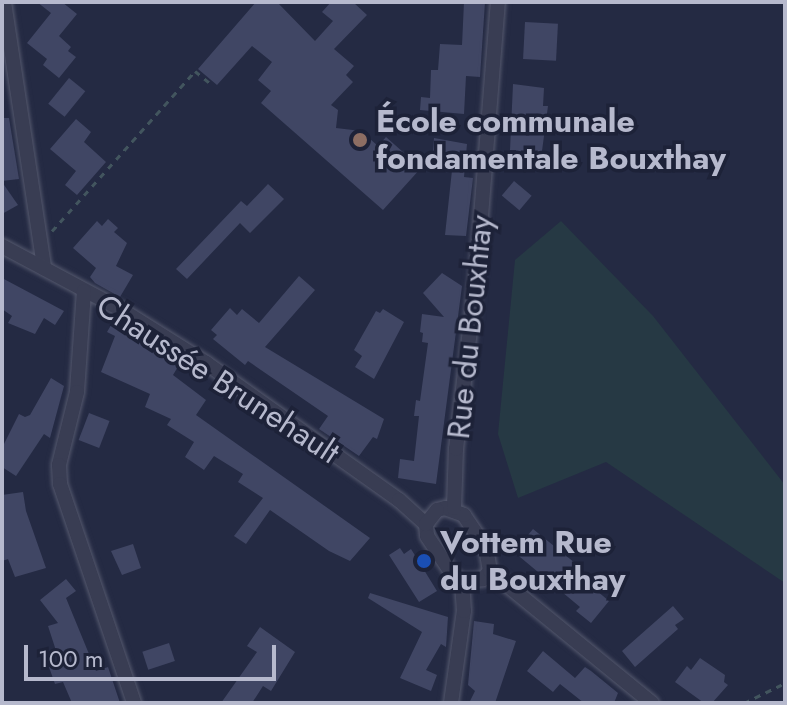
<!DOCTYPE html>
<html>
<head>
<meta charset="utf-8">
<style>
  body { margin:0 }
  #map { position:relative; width:787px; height:705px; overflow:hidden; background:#242a43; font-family:Jost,sans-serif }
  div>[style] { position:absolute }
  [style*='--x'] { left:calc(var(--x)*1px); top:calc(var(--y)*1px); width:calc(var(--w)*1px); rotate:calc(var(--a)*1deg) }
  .green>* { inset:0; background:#263944 }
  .building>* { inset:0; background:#404664; transform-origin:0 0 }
  .path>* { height:3px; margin-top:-1.5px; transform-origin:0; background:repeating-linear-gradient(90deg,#42555e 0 6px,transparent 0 12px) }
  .roads { filter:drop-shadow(0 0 2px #54586d) drop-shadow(0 0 2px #54586d) }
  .minor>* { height:14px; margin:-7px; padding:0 7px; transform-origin:7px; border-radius:7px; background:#393d53 }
  .dots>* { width:22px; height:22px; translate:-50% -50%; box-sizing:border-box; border:4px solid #1d2238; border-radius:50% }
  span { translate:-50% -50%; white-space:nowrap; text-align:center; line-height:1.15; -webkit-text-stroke:7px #1d2238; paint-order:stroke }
  .poi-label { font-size:32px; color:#b6b9cd; font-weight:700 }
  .left { translate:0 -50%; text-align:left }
  .street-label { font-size:32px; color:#b6b9cd }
  .frame { position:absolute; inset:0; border:4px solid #b6b9cd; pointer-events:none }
  .scale { position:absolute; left:24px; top:645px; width:252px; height:36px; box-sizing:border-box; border:4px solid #b6b9cd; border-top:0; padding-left:10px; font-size:24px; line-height:28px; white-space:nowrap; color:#b6b9cd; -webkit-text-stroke:6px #1d2238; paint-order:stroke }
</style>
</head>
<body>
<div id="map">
  <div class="green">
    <i style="clip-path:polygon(561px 221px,653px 316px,785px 485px,785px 583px,606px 462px,518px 498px,498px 434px,515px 260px)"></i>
  </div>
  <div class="building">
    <i style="clip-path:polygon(37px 2px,62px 2px,77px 14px,59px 36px,71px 47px,68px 51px,76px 57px,59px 78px,43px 65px,47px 59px,27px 43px,51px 13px)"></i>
    <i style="clip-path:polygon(256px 2px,277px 2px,315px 41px,333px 21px,322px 12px,331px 2px,353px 2px,367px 15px,334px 49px,354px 66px,346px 75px,353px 82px,331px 105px,338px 110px,336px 128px,361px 131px,378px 146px,386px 137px,421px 168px,383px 210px,261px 103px,271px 91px,258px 80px,272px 62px,252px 46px,217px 85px,198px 69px)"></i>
    <i style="clip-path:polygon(464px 2px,485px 2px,480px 77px,466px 76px,464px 114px,420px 110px,421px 97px,430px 98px,431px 70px,438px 70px,440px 44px,462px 45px)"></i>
    <i style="left:525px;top:22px;width:33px;height:37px;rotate:3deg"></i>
    <i style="left:69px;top:78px;width:21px;height:33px;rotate:39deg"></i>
    <i style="clip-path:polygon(513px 84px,544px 88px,543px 106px,548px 106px,542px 151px,528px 158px,515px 157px,516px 150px,510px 150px)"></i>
    <i style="clip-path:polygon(2px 118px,9px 118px,19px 179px,2px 181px)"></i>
    <i style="clip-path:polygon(76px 119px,91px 132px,84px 142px,106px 162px,77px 195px,65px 185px,76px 171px,50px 149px)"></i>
    <i style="clip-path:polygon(434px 138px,467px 144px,464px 177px,473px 178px,466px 236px,445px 235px,453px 161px,432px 160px)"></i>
    <i style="left:514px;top:181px;width:23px;height:19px;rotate:40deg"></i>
    <i style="clip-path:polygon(2px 182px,18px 205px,2px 214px)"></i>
    <i style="clip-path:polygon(268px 184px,284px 199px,250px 233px,240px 223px,187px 279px,176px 269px,241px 201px,247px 206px)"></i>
    <i style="clip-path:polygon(108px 219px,118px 228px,114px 232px,127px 243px,116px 266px,133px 275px,120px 297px,95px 283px,90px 277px,96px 268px,73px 248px,97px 221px,102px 226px)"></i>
    <i style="clip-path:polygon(442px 273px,462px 286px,436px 484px,398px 478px,400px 459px,414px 461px,419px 416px,414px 416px,416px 400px,420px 401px,428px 343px,422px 342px,423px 333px,420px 332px,422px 314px,444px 317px,423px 293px)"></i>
    <i style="clip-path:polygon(299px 276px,315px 290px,265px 347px,384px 419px,377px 439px,373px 437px,359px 456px,319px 429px,328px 416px,248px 361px,245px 365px,213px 339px,217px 335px,211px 330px,230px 308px,237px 315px,242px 309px,259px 323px)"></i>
    <i style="clip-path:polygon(2px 278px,64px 311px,55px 325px,44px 318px,35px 334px,8px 323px,12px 316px,2px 309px)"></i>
    <i style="clip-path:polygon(383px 309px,404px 322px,374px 379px,355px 367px,362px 356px,354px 350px,376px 311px,380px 313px)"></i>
    <i style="clip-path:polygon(114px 320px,182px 360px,173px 375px,206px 400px,196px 415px,370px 538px,350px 561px,329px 551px,270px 510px,246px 544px,234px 536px,263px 498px,238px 482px,243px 474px,214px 456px,204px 470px,185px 457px,194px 442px,167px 425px,171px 419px,145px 407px,150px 394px,101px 372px,115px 336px,107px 332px)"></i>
    <i style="clip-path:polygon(51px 378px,64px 386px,50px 438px,44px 434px,16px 476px,2px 467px,2px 448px,19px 414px,25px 417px,30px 415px)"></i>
    <i style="left:89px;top:413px;width:22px;height:29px;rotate:21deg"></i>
    <i style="clip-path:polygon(23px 492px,26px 511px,46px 568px,15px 577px,8px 559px,2px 561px,2px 495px)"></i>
    <i style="clip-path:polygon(533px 529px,575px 563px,573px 565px,587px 577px,584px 580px,609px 601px,591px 623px,576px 611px,580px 607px,514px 552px)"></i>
    <i style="clip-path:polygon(133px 544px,141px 568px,122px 575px,111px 551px)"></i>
    <i style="clip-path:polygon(400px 548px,404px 554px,411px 549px,437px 591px,419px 602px,389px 555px)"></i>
    <i style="clip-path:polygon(66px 579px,76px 591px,66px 598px,96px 671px,108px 667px,120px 703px,72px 703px,63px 682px,55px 684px,49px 667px,60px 663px,48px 626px,58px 623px,40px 600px)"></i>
    <i style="clip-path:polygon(370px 593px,448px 617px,446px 647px,441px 644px,426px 670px,437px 675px,431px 691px,400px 678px,422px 632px,368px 598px)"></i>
    <i style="clip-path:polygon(673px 606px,684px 619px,675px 625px,678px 629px,635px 667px,622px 651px)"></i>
    <i style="clip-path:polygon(474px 621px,494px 624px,493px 634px,516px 641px,495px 703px,469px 703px,475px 691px,468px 685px)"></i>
    <i style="clip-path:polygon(260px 627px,295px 652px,271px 691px,263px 686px,252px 703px,221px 703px,257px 652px,247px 646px)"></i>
    <i style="left:169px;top:643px;width:19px;height:28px;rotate:72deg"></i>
    <i style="clip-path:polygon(543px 651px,575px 678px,585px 667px,591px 671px,618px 693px,614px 703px,584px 703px,560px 684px,553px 692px,527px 671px)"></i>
    <i style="clip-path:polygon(700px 658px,725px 675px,724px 682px,728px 685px,712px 703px,704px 703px,675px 682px,687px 666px,691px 670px)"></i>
  </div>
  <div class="path">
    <i style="--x:52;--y:231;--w:215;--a:-48.2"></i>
    <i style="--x:195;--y:71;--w:22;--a:39"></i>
    <i style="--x:744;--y:703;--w:46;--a:-26"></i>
  </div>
  <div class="roads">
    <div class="minor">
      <i style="--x:4;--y:2;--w:269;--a:81.4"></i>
      <i style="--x:2;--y:246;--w:134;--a:28.1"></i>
      <i style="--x:120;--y:309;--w:102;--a:32.1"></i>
      <i style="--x:206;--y:363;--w:237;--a:35.4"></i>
      <i style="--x:399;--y:500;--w:36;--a:42"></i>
      <i style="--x:426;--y:524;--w:12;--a:85"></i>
      <i style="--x:427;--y:536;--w:47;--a:56.3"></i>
      <i style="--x:453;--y:575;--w:11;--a:34"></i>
      <i style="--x:462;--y:581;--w:21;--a:-5"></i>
      <i style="--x:483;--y:579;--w:11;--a:-49"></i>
      <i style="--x:490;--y:571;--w:23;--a:-100"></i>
      <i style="--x:486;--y:548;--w:40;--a:-124"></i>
      <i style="--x:464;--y:515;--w:20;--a:-160"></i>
      <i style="--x:445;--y:508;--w:8;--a:166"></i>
      <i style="--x:437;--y:510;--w:18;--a:128"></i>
      <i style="--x:84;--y:291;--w:101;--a:94"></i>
      <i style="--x:77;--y:392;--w:75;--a:103.9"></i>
      <i style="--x:59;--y:465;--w:19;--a:87"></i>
      <i style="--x:60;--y:484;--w:231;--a:71.3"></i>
      <i style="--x:454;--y:508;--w:59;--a:-88.1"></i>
      <i style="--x:456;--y:449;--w:170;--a:-83.3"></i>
      <i style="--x:476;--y:280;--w:279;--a:-85.5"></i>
      <i style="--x:490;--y:571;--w:209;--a:39.2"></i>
      <i style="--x:451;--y:703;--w:93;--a:-82"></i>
      <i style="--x:464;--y:611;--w:30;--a:-94"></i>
    </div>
  </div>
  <div class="dots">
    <i style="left:360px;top:140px;background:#8d6e63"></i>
    <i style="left:424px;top:561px;background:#1a4fb4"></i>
  </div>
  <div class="poi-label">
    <span class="left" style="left:376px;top:140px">École communale<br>fondamentale Bouxthay</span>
    <span class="left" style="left:440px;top:561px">Vottem Rue<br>du Bouxthay</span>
  </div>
  <div class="street-label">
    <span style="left:470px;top:327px;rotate:-84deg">Rue du Bouxhtay</span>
    <span style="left:218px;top:379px;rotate:33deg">Chaussée Brunehault</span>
  </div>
  <div class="frame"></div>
  <div class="scale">100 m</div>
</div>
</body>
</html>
